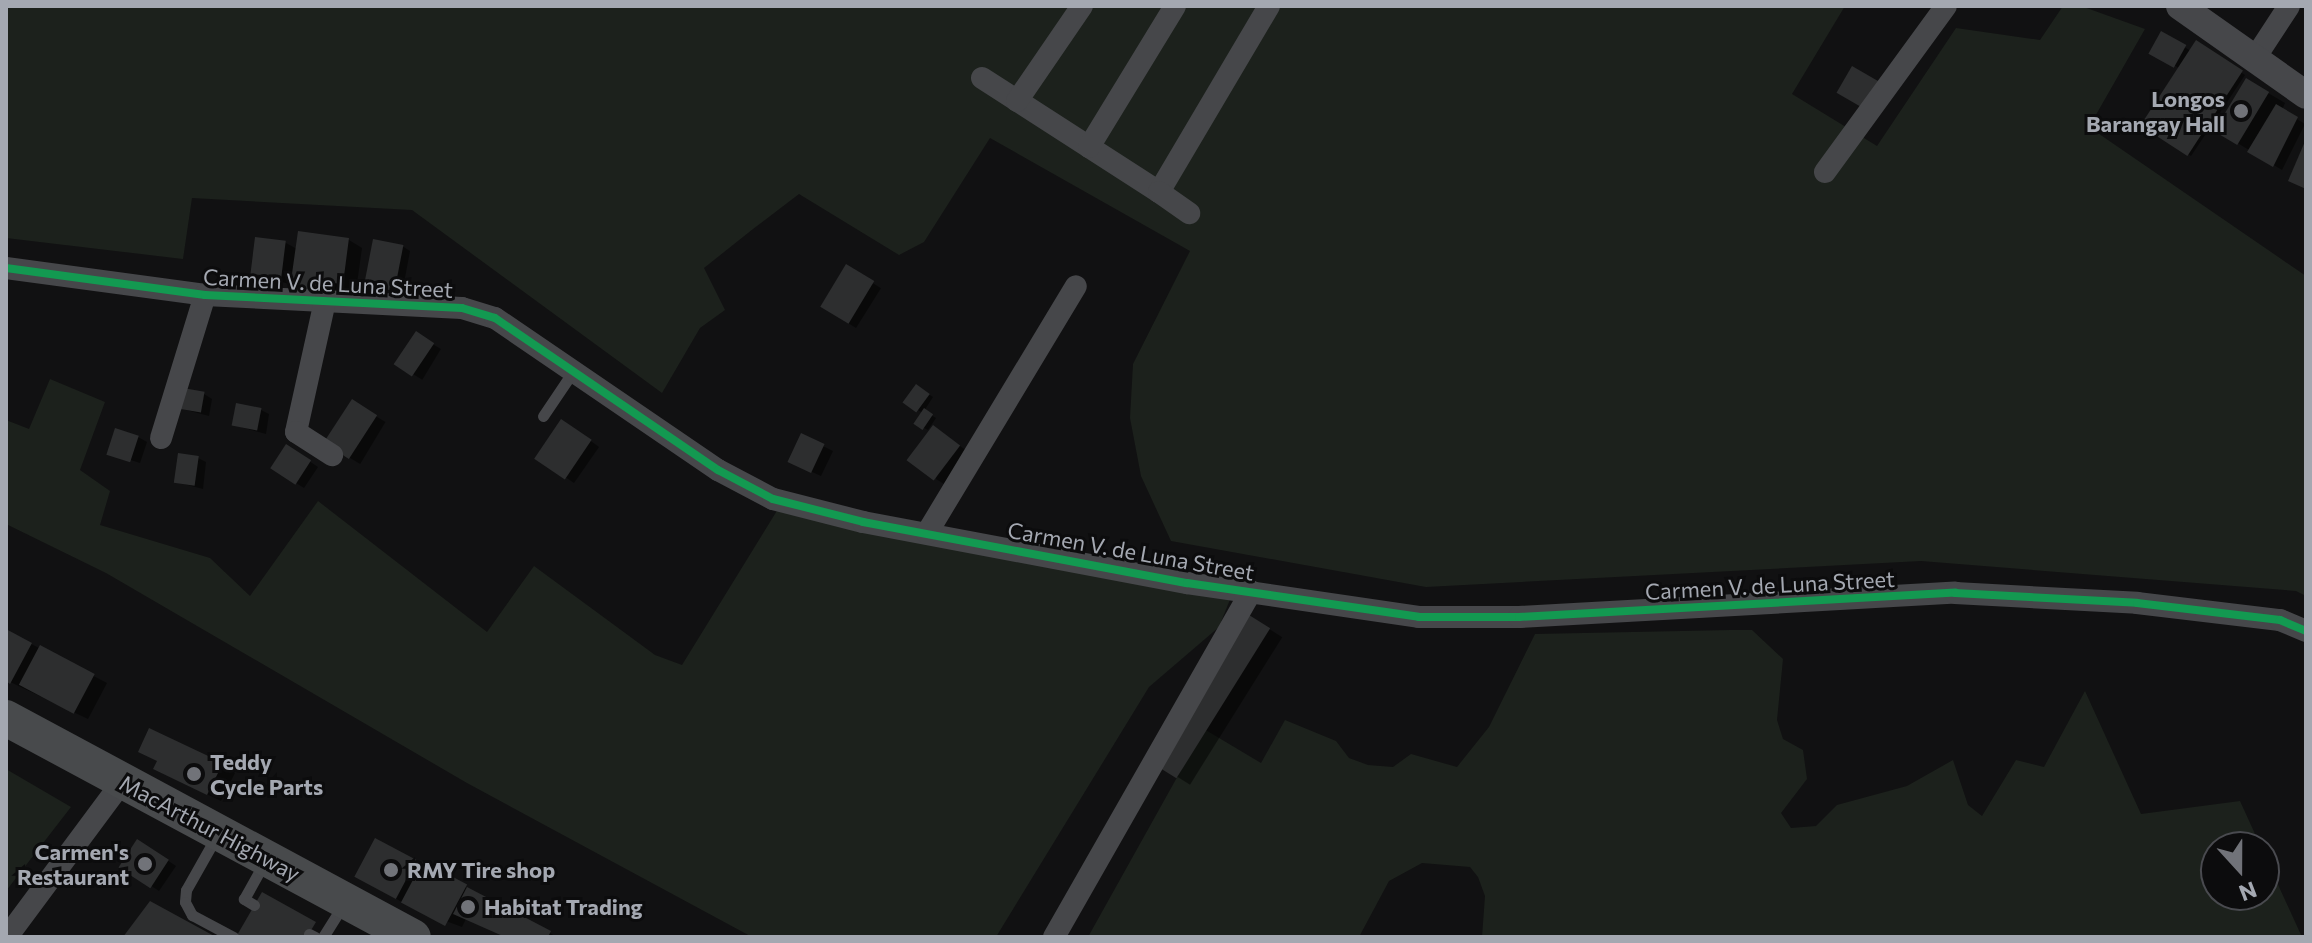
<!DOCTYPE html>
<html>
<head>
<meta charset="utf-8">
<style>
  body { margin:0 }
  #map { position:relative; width:2312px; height:943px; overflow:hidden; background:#111112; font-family:Commissioner,sans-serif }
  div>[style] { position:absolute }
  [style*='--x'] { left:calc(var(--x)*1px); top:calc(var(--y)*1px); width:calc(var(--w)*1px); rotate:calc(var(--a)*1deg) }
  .green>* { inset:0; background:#1c211c }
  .shadow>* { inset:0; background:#0007; transform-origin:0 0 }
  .building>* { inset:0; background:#2d2e2f; transform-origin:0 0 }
  .service>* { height:11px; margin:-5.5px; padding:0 5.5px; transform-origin:5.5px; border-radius:5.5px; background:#46474a }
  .minor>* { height:22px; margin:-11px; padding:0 11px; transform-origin:11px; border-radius:11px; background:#46474a }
  .tertiary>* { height:28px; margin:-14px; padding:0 14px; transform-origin:14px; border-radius:14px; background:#46474a }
  .trunk>* { height:36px; margin:-18px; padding:0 18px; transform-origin:18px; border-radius:18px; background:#484a4c }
  .cycleway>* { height:8px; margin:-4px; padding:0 4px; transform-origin:4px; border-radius:4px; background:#139951 }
  .dots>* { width:22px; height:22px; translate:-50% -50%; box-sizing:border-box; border:4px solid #0c0c0d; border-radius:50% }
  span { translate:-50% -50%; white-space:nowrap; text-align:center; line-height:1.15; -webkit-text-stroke:6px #0c0c0d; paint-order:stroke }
  .poi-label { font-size:22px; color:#a4a8b1; font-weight:700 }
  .right { translate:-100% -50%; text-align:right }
  .left { translate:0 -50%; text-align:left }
  .street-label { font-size:22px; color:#a4a8b1 }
  .frame { position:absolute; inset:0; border:8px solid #a4a8b1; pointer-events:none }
  .north { position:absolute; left:2200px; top:831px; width:80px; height:80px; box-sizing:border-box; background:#0c0c0d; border:2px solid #494a4f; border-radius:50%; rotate:159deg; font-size:22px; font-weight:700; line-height:32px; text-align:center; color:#a4a8b1 }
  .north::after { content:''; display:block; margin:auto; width:28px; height:36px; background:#717379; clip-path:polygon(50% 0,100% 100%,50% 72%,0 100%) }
</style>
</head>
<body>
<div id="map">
  <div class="green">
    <i style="clip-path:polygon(6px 6px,1845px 6px,1792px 94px,1877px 146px,1956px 28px,2040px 40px,2063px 6px,2081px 6px,2145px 29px,2089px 127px,2306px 276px,2306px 596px,2296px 591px,1921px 561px,1426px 587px,1171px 541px,1141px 476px,1130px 418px,1133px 364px,1190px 251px,990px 138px,924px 242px,899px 255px,799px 194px,753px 229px,704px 268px,725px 310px,700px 328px,662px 393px,412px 210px,192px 198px,183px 259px,6px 238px)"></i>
    <i style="clip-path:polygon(50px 379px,105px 402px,80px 470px,110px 491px,100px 525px,210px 558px,250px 596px,318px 501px,487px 632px,534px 566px,655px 655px,682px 665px,778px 509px,1233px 592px,1219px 627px,1149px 687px,996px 937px,752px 937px,467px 783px,106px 573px,6px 524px,6px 420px,29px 429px)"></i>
    <i style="clip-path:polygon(1731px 630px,1752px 630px,1783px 659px,1777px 720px,1783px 739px,1803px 750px,1807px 779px,1781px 813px,1791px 828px,1816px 826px,1837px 805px,1907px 786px,1953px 760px,1968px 805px,1982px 816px,2016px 760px,2044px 767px,2085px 691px,2141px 814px,2240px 801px,2261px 847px,2216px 847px,2216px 895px,2264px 895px,2264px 854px,2302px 937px,1482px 937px,1485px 896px,1478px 877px,1470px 867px,1422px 863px,1389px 881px,1359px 937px,1088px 937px,1204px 729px,1261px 763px,1285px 720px,1336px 741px,1349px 758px,1368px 765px,1393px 767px,1411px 754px,1457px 767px,1489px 727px,1535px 634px)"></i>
    <i style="clip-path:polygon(6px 769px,71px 807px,6px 891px)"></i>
  </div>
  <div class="shadow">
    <i style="clip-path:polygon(2162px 34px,2191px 51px,2196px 43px,2245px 75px,2191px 156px,2142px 124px,2179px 68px,2151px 52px)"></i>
    <i style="clip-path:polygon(2246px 80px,2285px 103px,2282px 110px,2305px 124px,2282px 170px,2216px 130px)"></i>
    <i style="clip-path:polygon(299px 233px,349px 240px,362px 248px,356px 291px,336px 288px,334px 298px,253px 273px,286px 243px,297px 249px)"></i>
    <i style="clip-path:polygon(402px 246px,410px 251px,402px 294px,367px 284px)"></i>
    <i style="left:847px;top:267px;width:40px;height:47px;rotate:32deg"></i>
    <i style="left:416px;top:334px;width:29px;height:36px;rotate:31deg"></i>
    <i style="clip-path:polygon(917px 387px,933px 397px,924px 411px,936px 418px,928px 430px,916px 424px,923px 413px,906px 403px)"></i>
    <i style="clip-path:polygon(204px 394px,212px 399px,209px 416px,175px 407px)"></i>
    <i style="left:352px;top:402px;width:39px;height:49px;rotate:31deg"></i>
    <i style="clip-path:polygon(261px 410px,269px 414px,266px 434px,234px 425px)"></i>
    <i style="clip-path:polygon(570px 426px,599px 447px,574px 483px,536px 457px)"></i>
    <i style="clip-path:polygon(942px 433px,967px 451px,944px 484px,936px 479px)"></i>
    <i style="clip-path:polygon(802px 436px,833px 451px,821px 476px,799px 466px)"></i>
    <i style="clip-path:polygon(138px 437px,147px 442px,140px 463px,109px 453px)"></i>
    <i style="clip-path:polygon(294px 451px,318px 467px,304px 488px,272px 468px)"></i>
    <i style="clip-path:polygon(198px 458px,206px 462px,203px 489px,176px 482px)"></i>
    <i style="left:1250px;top:617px;width:38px;height:174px;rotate:32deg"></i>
    <i style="clip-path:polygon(6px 631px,107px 683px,88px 719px,6px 680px)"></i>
    <i style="clip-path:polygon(222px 765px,235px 773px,221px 801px,169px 776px)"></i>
    <i style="clip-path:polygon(376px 841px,423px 864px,557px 937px,507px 937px,466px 919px,462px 927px,416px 910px,356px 876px)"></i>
    <i style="clip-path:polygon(146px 846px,176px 866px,159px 891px,121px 866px)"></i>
  </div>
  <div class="building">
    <i style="left:2161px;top:31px;width:29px;height:26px;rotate:29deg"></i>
    <i style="left:2196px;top:40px;width:56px;height:102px;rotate:33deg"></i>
    <i style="left:1852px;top:66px;width:34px;height:31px;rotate:30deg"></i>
    <i style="left:2246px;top:78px;width:27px;height:62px;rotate:31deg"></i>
    <i style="clip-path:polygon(2276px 104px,2298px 117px,2273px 167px,2247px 152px)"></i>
    <i style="clip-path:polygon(2306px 139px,2306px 189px,2288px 181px)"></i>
    <i style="clip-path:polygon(298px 231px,349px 238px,343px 284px,323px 282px,321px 292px,290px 288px)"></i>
    <i style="left:255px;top:237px;width:31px;height:37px;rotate:7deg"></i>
    <i style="left:373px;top:239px;width:31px;height:47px;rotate:11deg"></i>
    <i style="left:846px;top:264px;width:33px;height:50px;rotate:31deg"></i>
    <i style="left:416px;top:331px;width:22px;height:40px;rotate:34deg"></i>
    <i style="left:916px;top:384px;width:17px;height:23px;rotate:36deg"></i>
    <i style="left:177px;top:387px;width:28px;height:21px;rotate:10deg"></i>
    <i style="left:352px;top:399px;width:30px;height:52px;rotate:33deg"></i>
    <i style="left:236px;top:403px;width:26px;height:23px;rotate:11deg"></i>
    <i style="left:924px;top:408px;width:11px;height:19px;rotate:34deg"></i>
    <i style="left:561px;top:419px;width:37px;height:48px;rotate:34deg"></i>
    <i style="left:933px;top:425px;width:34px;height:44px;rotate:37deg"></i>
    <i style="left:115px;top:428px;width:25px;height:28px;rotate:18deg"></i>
    <i style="left:801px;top:433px;width:26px;height:32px;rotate:25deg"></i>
    <i style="left:286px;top:444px;width:30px;height:29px;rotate:33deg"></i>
    <i style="left:178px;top:453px;width:21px;height:30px;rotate:8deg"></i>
    <i style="left:1249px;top:615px;width:25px;height:177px;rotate:32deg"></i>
    <i style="clip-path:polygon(6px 629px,32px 643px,10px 684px,6px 681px)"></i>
    <i style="left:40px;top:645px;width:62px;height:45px;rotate:28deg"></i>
    <i style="clip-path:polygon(149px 728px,223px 763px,207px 795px,153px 769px,157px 761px,138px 752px)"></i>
    <i style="left:375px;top:838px;width:47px;height:44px;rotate:28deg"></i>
    <i style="left:137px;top:839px;width:38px;height:34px;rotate:33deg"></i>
    <i style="left:423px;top:861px;width:50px;height:47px;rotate:28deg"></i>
    <i style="clip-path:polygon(467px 887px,551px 931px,548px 937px,505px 937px,453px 914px)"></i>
    <i style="clip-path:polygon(262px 892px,316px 922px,307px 937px,236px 937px)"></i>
    <i style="clip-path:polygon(150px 901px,216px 937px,123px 937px)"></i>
  </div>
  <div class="service">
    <i style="--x:543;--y:416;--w:52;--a:-56"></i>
    <i style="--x:216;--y:837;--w:61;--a:119.5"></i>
    <i style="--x:186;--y:890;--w:12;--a:95"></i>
    <i style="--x:185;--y:902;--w:15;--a:62"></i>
    <i style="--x:192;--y:915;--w:47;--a:28.2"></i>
    <i style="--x:254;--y:905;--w:12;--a:-149"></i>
    <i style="--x:244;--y:899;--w:41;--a:-60.9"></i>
    <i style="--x:309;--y:934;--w:7;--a:27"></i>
    <i style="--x:323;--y:937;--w:40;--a:-58"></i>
  </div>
  <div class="minor">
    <i style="--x:2255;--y:58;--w:62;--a:-56.8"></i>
    <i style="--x:982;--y:78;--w:211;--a:32.8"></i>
    <i style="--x:1159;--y:192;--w:216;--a:-59.4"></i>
    <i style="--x:1017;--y:101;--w:115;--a:-55.6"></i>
    <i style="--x:1089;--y:147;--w:165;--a:-58.6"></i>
    <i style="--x:1825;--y:172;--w:205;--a:-53.9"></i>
    <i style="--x:1159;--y:192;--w:37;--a:35"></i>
    <i style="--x:6;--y:268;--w:201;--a:7.7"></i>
    <i style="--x:205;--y:295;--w:257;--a:2.9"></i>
    <i style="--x:462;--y:308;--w:34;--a:17"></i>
    <i style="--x:495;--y:318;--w:270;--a:34.3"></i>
    <i style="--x:718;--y:470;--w:62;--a:27.8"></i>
    <i style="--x:773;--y:499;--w:93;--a:14.3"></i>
    <i style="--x:863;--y:522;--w:330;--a:10.7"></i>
    <i style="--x:1187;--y:583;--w:234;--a:8.3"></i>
    <i style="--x:1419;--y:617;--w:100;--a:0"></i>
    <i style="--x:1519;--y:617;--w:437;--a:-3.2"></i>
    <i style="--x:1955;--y:593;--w:182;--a:3.1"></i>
    <i style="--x:2137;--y:603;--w:144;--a:6.8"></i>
    <i style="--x:2280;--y:620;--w:28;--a:23"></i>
    <i style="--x:325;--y:301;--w:134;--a:102.5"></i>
    <i style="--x:296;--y:432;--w:43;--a:32.6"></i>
    <i style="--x:161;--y:438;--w:150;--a:-72.9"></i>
    <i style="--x:927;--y:533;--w:288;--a:-58.9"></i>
    <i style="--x:7;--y:937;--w:194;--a:-53.4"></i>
    <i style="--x:1054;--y:937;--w:398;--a:-60.3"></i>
  </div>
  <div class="tertiary">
    <i style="--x:2180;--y:6;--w:154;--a:35.2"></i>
  </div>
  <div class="trunk">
    <i style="--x:6;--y:718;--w:462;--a:28.3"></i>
  </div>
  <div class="cycleway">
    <i style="--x:6;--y:268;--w:201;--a:7.7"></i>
    <i style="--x:205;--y:295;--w:257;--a:2.9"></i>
    <i style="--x:462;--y:308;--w:34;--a:17"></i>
    <i style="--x:495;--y:318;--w:270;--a:34.3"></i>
    <i style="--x:718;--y:470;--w:62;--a:27.8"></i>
    <i style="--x:773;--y:499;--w:93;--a:14.3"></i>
    <i style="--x:863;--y:522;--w:330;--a:10.7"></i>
    <i style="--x:1187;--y:583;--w:234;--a:8.3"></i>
    <i style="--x:1419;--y:617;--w:100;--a:0"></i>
    <i style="--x:1519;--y:617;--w:437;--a:-3.2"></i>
    <i style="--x:1955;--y:593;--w:182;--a:3.1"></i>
    <i style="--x:2137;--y:603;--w:144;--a:6.8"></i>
    <i style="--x:2280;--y:620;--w:28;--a:23"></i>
  </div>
  <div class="dots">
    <i style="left:2241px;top:111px;background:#717379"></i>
    <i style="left:194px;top:774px;background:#717379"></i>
    <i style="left:145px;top:864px;background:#717379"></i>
    <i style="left:391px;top:870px;background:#717379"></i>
    <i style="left:468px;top:907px;background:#717379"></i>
  </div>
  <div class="poi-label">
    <span class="right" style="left:2225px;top:111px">Longos<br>Barangay Hall</span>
    <span class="left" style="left:210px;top:774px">Teddy<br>Cycle Parts</span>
    <span class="right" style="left:129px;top:864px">Carmen's<br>Restaurant</span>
    <span class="left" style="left:407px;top:870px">RMY Tire shop</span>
    <span class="left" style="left:484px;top:907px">Habitat Trading</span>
  </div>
  <div class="street-label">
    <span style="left:328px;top:283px;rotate:3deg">Carmen V. de Luna Street</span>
    <span style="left:1131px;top:551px;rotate:10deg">Carmen V. de Luna Street</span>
    <span style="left:1770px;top:585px;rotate:-3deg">Carmen V. de Luna Street</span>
    <span style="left:210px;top:828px;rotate:28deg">MacArthur Highway</span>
  </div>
  <div class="frame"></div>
  <div class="north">N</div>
</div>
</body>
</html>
